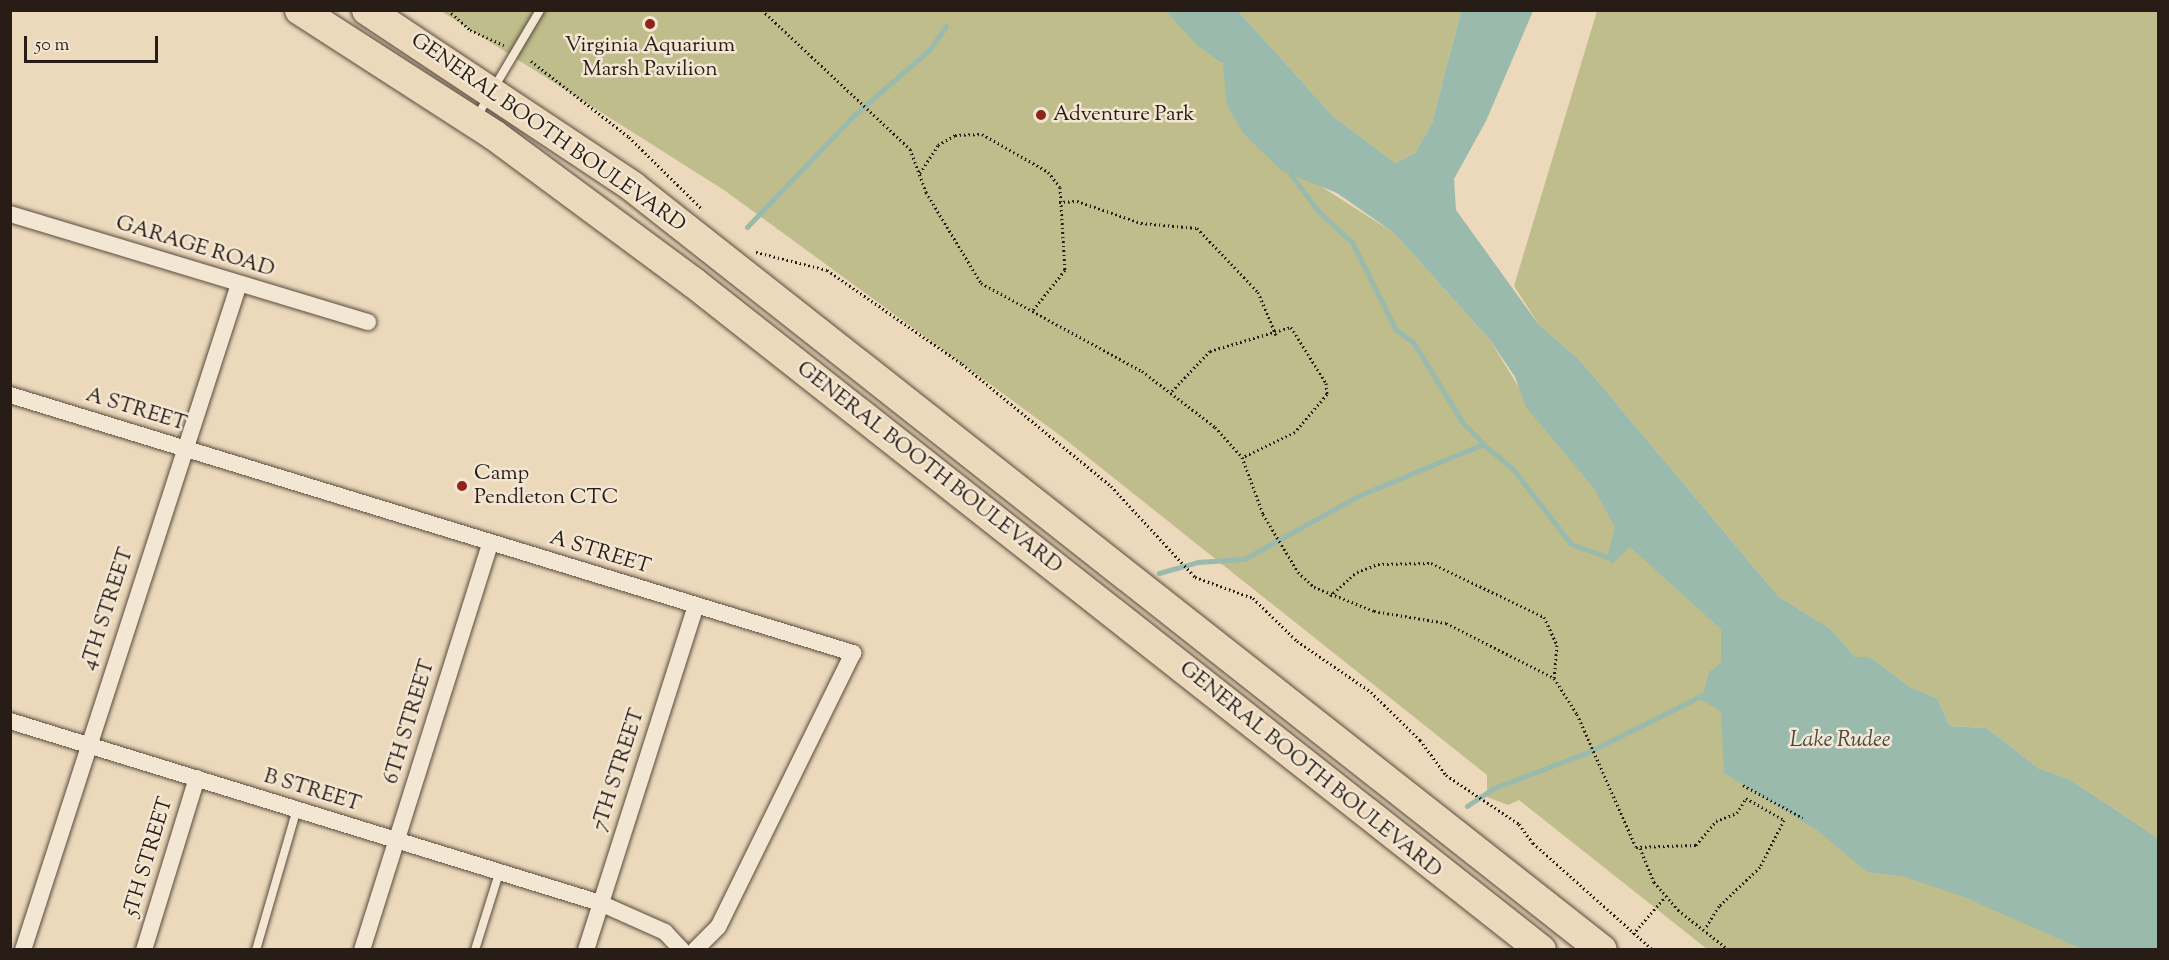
<!DOCTYPE html>
<html>
<head>
<meta charset="utf-8">
<style>
  body { margin:0 }
  #map { position:relative; width:2169px; height:960px; overflow:hidden; background:#ecd9bb; font-family:"Sorts Mill Goudy",serif }
  div>[style] { position:absolute }
  [style*='--x'] { left:calc(var(--x)*1px); top:calc(var(--y)*1px); width:calc(var(--w)*1px); rotate:calc(var(--a)*1deg) }
  .green>* { inset:0; background:#bfbd8b }
  .water>* { inset:0; background:#99baad }
  .stream>* { height:5px; margin:-2.5px; padding:0 2.5px; transform-origin:2.5px; border-radius:2.5px; background:#99baad }
  .path>* { height:3px; margin-top:-1.5px; transform-origin:0; background:repeating-linear-gradient(90deg,#271c16 0 1.5px,transparent 0 4.5px) }
  .roads { filter:drop-shadow(0 0 2px #584b3f) drop-shadow(0 0 2px #584b3f) }
  .lane>* { height:8px; margin:-4px; padding:0 4px; transform-origin:4px; border-radius:4px; background:#f3e6d3 }
  .street>* { height:16px; margin:-8px; padding:0 8px; transform-origin:8px; border-radius:8px; background:#f3e6d3 }
  .highway>* { height:30px; margin:-15px; padding:0 15px; transform-origin:15px; border-radius:15px; background:#ecd9bb }
  .dots>* { width:16px; height:16px; translate:-50% -50%; box-sizing:border-box; border:3px solid #f3e6d3; border-radius:50% }
  span { translate:-50% -50%; white-space:nowrap; text-align:center; line-height:1.15; -webkit-text-stroke:5px #f3e6d3; paint-order:stroke }
  .poi-label { font-size:21px; color:#271c16 }
  .left { translate:0 -50%; text-align:left }
  .street-label { font-size:21px; color:#271c16 }
  .water-label { font-size:22px; color:#494b43; font-style:italic }
  .frame { position:absolute; inset:0; border:12px solid #271c16; pointer-events:none }
  .scale { position:absolute; left:24px; top:36px; width:134px; height:27px; box-sizing:border-box; border:3px solid #271c16; border-top:0; padding-left:8px; font-size:18px; line-height:21px; white-space:nowrap; color:#271c16; -webkit-text-stroke:4px #f3e6d3; paint-order:stroke }
</style>
</head>
<body>
<div id="map">
  <div class="green">
    <i style="clip-path:polygon(441px 11px,1179px 11px,1322px 187px,1394px 233px,1490px 340px,1518px 386px,2158px 949px,1707px 949px,1519px 800px,1508px 805px,1487px 797px,1487px 775px,1061px 436px,724px 190px)"></i>
    <i style="clip-path:polygon(1238px 11px,1461px 11px,1432px 123px,1415px 153px,1395px 163px,1333px 116px)"></i>
    <i style="clip-path:polygon(1597px 11px,2158px 11px,2158px 838px,2069px 779px,2038px 768px,1987px 728px,1950px 726px,1937px 698px,1910px 687px,1870px 657px,1855px 657px,1831px 629px,1778px 596px,1579px 359px,1539px 325px,1514px 286px)"></i>
  </div>
  <div class="water">
    <i style="clip-path:polygon(1166px 11px,1238px 11px,1333px 116px,1395px 163px,1415px 153px,1432px 123px,1461px 11px,1533px 11px,1486px 121px,1454px 179px,1456px 210px,1539px 325px,1579px 359px,1778px 596px,1831px 629px,1855px 657px,1870px 657px,1910px 687px,1937px 698px,1950px 726px,1987px 728px,2038px 768px,2069px 779px,2158px 838px,2158px 949px,2082px 949px,1964px 897px,1902px 876px,1867px 872px,1817px 830px,1724px 773px,1721px 712px,1702px 700px,1709px 672px,1721px 663px,1721px 629px,1630px 547px,1612px 564px,1607px 557px,1615px 527px,1593px 487px,1526px 407px,1515px 377px,1490px 340px,1394px 233px,1337px 193px,1282px 171px,1243px 133px,1227px 105px,1223px 64px,1198px 46px)"></i>
  </div>
  <div class="stream">
    <i style="--x:1291;--y:175;--w:46;--a:52.9"></i>
    <i style="--x:1319;--y:212;--w:45;--a:42.3"></i>
    <i style="--x:1352;--y:242;--w:98;--a:63.4"></i>
    <i style="--x:1396;--y:330;--w:21;--a:35"></i>
    <i style="--x:1413;--y:342;--w:95;--a:58.3"></i>
    <i style="--x:1463;--y:423;--w:29;--a:46"></i>
    <i style="--x:747;--y:227;--w:152;--a:-46.3"></i>
    <i style="--x:852;--y:117;--w:103;--a:-41.1"></i>
    <i style="--x:930;--y:49;--w:28;--a:-55"></i>
    <i style="--x:1159;--y:573;--w:41;--a:-15.8"></i>
    <i style="--x:1198;--y:562;--w:46;--a:-3.7"></i>
    <i style="--x:1244;--y:559;--w:132;--a:-28.9"></i>
    <i style="--x:1360;--y:495;--w:133;--a:-22.5"></i>
    <i style="--x:1483;--y:444;--w:38;--a:40"></i>
    <i style="--x:1512;--y:468;--w:96;--a:52.2"></i>
    <i style="--x:1571;--y:544;--w:38;--a:20"></i>
    <i style="--x:1467;--y:806;--w:32;--a:-34"></i>
    <i style="--x:1494;--y:788;--w:98;--a:-20.8"></i>
    <i style="--x:1586;--y:753;--w:131;--a:-26.4"></i>
  </div>
  <div class="path">
    <i style="--x:448;--y:10;--w:30;--a:42"></i>
    <i style="--x:470;--y:30;--w:37;--a:24"></i>
    <i style="--x:762;--y:10;--w:203;--a:43.2"></i>
    <i style="--x:910;--y:149;--w:46;--a:69.6"></i>
    <i style="--x:926;--y:192;--w:106;--a:58.9"></i>
    <i style="--x:981;--y:283;--w:183;--a:28.7"></i>
    <i style="--x:1142;--y:371;--w:92;--a:37.5"></i>
    <i style="--x:1215;--y:427;--w:40;--a:48"></i>
    <i style="--x:1242;--y:457;--w:61;--a:69.8"></i>
    <i style="--x:1263;--y:514;--w:68;--a:58.9"></i>
    <i style="--x:1298;--y:572;--w:22;--a:43"></i>
    <i style="--x:1314;--y:587;--w:65;--a:21.8"></i>
    <i style="--x:1374;--y:611;--w:73;--a:9.5"></i>
    <i style="--x:1446;--y:623;--w:121;--a:27"></i>
    <i style="--x:1554;--y:678;--w:43;--a:57.4"></i>
    <i style="--x:1577;--y:714;--w:145;--a:66.1"></i>
    <i style="--x:1636;--y:847;--w:60;--a:-1.9"></i>
    <i style="--x:1696;--y:845;--w:31;--a:-50"></i>
    <i style="--x:1716;--y:821;--w:22;--a:-21"></i>
    <i style="--x:1737;--y:813;--w:17;--a:-59"></i>
    <i style="--x:1746;--y:798;--w:44;--a:30.1"></i>
    <i style="--x:1784;--y:820;--w:53;--a:117.1"></i>
    <i style="--x:1760;--y:867;--w:57;--a:136.4"></i>
    <i style="--x:1719;--y:906;--w:26;--a:122"></i>
    <i style="--x:867;--y:10;--w:7;--a:0"></i>
    <i style="--x:531;--y:61;--w:124;--a:37.8"></i>
    <i style="--x:629;--y:137;--w:101;--a:44.6"></i>
    <i style="--x:920;--y:173;--w:33;--a:-57"></i>
    <i style="--x:938;--y:145;--w:20;--a:-30"></i>
    <i style="--x:955;--y:135;--w:27;--a:-2"></i>
    <i style="--x:982;--y:134;--w:76;--a:29.9"></i>
    <i style="--x:1048;--y:172;--w:19;--a:51"></i>
    <i style="--x:1060;--y:187;--w:83;--a:86.6"></i>
    <i style="--x:1065;--y:270;--w:51;--a:128.7"></i>
    <i style="--x:1059;--y:202;--w:18;--a:-3"></i>
    <i style="--x:1077;--y:201;--w:68;--a:19"></i>
    <i style="--x:1141;--y:223;--w:56;--a:5.1"></i>
    <i style="--x:1197;--y:228;--w:88;--a:46.4"></i>
    <i style="--x:1258;--y:292;--w:47;--a:67.3"></i>
    <i style="--x:756;--y:252;--w:73;--a:14.2"></i>
    <i style="--x:827;--y:270;--w:165;--a:34.8"></i>
    <i style="--x:962;--y:364;--w:193;--a:39.3"></i>
    <i style="--x:1111;--y:486;--w:124;--a:47.3"></i>
    <i style="--x:1195;--y:577;--w:62;--a:19.9"></i>
    <i style="--x:1253;--y:598;--w:62;--a:44.3"></i>
    <i style="--x:1297;--y:641;--w:90;--a:34.6"></i>
    <i style="--x:1371;--y:692;--w:69;--a:44.4"></i>
    <i style="--x:1420;--y:740;--w:44;--a:53.4"></i>
    <i style="--x:1446;--y:775;--w:88;--a:33.9"></i>
    <i style="--x:1519;--y:824;--w:24;--a:54"></i>
    <i style="--x:1533;--y:843;--w:161;--a:41.7"></i>
    <i style="--x:1172;--y:391;--w:55;--a:-46.5"></i>
    <i style="--x:1210;--y:351;--w:84;--a:-16.5"></i>
    <i style="--x:1291;--y:327;--w:66;--a:58"></i>
    <i style="--x:1326;--y:383;--w:11;--a:85"></i>
    <i style="--x:1327;--y:394;--w:50;--a:130.1"></i>
    <i style="--x:1295;--y:432;--w:58;--a:154.3"></i>
    <i style="--x:1330;--y:596;--w:36;--a:-42"></i>
    <i style="--x:1357;--y:572;--w:22;--a:-21"></i>
    <i style="--x:1378;--y:564;--w:53;--a:-1.1"></i>
    <i style="--x:1431;--y:563;--w:125;--a:25.5"></i>
    <i style="--x:1544;--y:617;--w:31;--a:65"></i>
    <i style="--x:1557;--y:645;--w:33;--a:95"></i>
    <i style="--x:1743;--y:785;--w:68;--a:28.8"></i>
    <i style="--x:1640;--y:848;--w:37;--a:68"></i>
    <i style="--x:1654;--y:882;--w:37;--a:49"></i>
    <i style="--x:1678;--y:910;--w:65;--a:38.1"></i>
    <i style="--x:1633;--y:934;--w:49;--a:-49.1"></i>
    <i style="--x:1973;--y:950;--w:94;--a:0"></i>
  </div>
  <div class="roads">
    <div class="lane">
      <i style="--x:476;--y:118;--w:126;--a:-59.3"></i>
      <i style="--x:256;--y:950;--w:147;--a:-73.8"></i>
      <i style="--x:475;--y:950;--w:84;--a:-72.6"></i>
    </div>
    <div class="street">
      <i style="--x:10;--y:214;--w:374;--a:16.8"></i>
      <i style="--x:10;--y:395;--w:882;--a:17.02"></i>
      <i style="--x:853;--y:653;--w:305;--a:116.2"></i>
      <i style="--x:718;--y:927;--w:33;--a:135"></i>
      <i style="--x:10;--y:721;--w:617;--a:17.14"></i>
      <i style="--x:600;--y:903;--w:71;--a:24"></i>
      <i style="--x:665;--y:932;--w:25;--a:47"></i>
      <i style="--x:23;--y:950;--w:700;--a:-72.03"></i>
      <i style="--x:144;--y:950;--w:180;--a:-72.9"></i>
      <i style="--x:362;--y:950;--w:427;--a:-72.5"></i>
      <i style="--x:586;--y:950;--w:361;--a:-72.3"></i>
    </div>
    <div class="highway">
      <i style="--x:300;--y:10;--w:231;--a:32.8"></i>
      <i style="--x:494;--y:135;--w:249;--a:36.5"></i>
      <i style="--x:694;--y:283;--w:1078;--a:38.22"></i>
      <i style="--x:367;--y:10;--w:320;--a:33.6"></i>
      <i style="--x:633;--y:187;--w:1233;--a:38.22"></i>
    </div>
  </div>
  <div class="dots">
    <i style="left:650px;top:24px;background:#8f2418"></i>
    <i style="left:1041px;top:115px;background:#8f2418"></i>
    <i style="left:462px;top:486px;background:#8f2418"></i>
  </div>
  <div class="poi-label">
    <span style="left:650px;top:58px">Virginia Aquarium<br>Marsh Pavilion</span>
    <span class="left" style="left:1053px;top:115px">Adventure Park</span>
    <span class="left" style="left:474px;top:486px">Camp<br>Pendleton CTC</span>
  </div>
  <div class="street-label">
    <span style="left:548px;top:133px;rotate:35deg">GENERAL BOOTH BOULEVARD</span>
    <span style="left:195px;top:247px;rotate:17deg">GARAGE ROAD</span>
    <span style="left:136px;top:410px;rotate:17deg">A STREET</span>
    <span style="left:929px;top:468px;rotate:38deg">GENERAL BOOTH BOULEVARD</span>
    <span style="left:600px;top:553px;rotate:17deg">A STREET</span>
    <span style="left:108px;top:609px;rotate:-72deg">4TH STREET</span>
    <span style="left:410px;top:722px;rotate:-73deg">6TH STREET</span>
    <span style="left:619px;top:770px;rotate:-72deg">7TH STREET</span>
    <span style="left:1310px;top:770px;rotate:39deg">GENERAL BOOTH BOULEVARD</span>
    <span style="left:312px;top:791px;rotate:17deg">B STREET</span>
    <span style="left:149px;top:857px;rotate:-73deg">5TH STREET</span>
  </div>
  <div class="water-label">
    <span style="left:1840px;top:742px">Lake Rudee</span>
  </div>
  <div class="frame"></div>
  <div class="scale">50 m</div>
</div>
</body>
</html>
